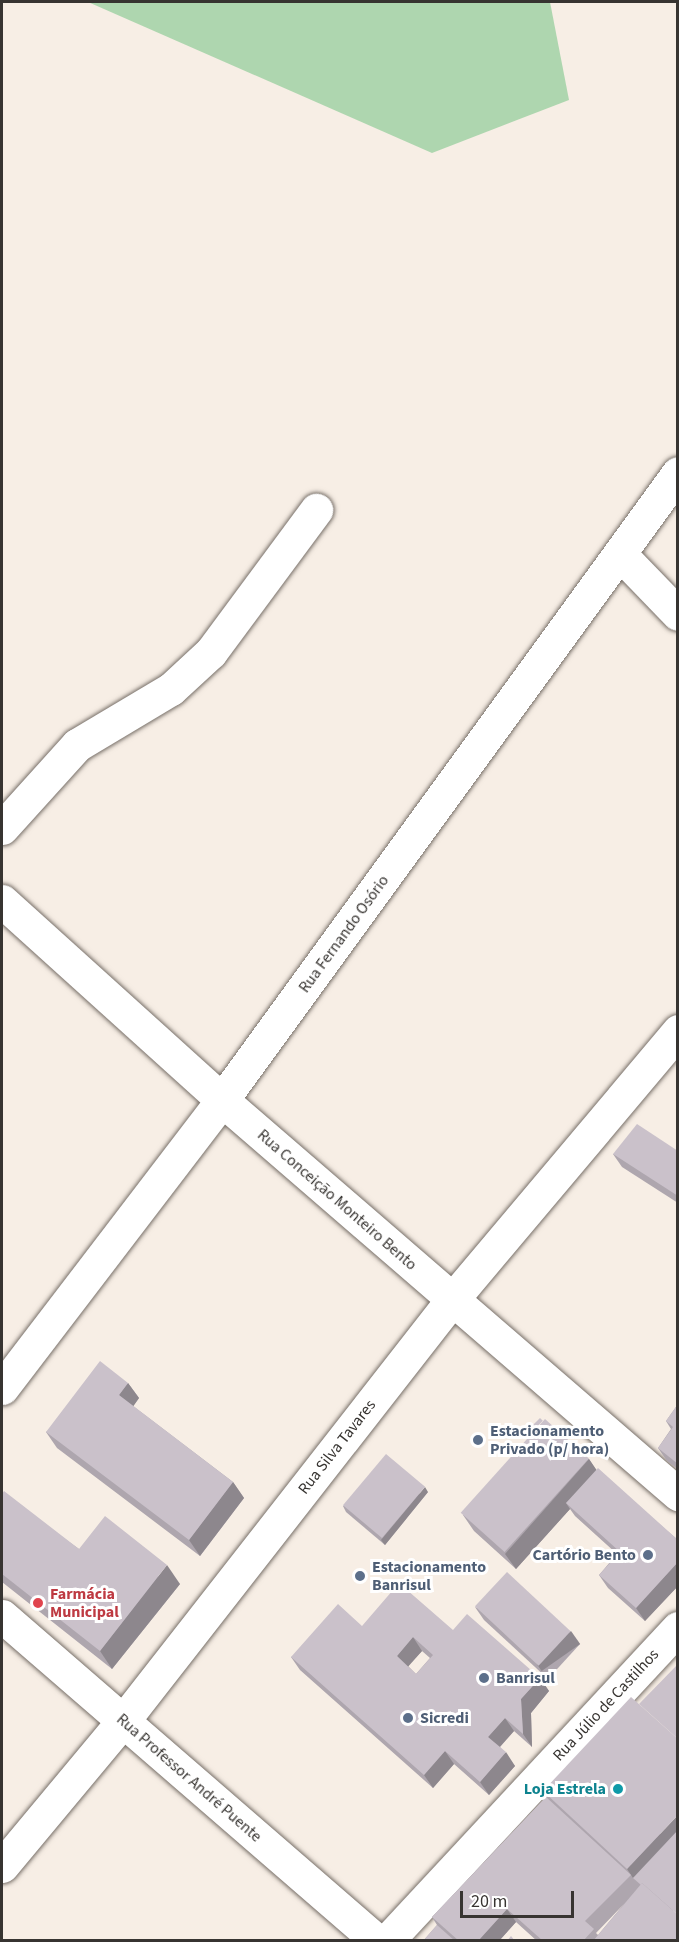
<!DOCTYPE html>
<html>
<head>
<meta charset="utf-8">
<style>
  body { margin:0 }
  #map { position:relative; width:679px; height:1942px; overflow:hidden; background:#f7eee5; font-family:"Source Sans 3",sans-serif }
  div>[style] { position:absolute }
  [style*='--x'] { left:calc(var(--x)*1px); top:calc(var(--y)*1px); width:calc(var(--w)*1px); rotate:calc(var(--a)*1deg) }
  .green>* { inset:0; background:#aed6af }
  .roads { filter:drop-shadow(0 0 2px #776f68) drop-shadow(0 0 2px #776f68) }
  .minor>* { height:33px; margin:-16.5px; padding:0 16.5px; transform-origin:16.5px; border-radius:16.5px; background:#fff }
  .tertiary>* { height:33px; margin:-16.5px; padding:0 16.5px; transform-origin:16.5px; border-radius:16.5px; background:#fff }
  .wall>* { inset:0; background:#aea6ae }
  .shaded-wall>* { inset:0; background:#8d878d; transform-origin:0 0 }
  .building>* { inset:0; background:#cac1ca; transform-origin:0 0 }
  .dots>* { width:16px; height:16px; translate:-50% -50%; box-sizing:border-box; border:3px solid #fff; border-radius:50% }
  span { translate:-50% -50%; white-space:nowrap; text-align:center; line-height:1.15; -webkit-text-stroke:6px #fff; paint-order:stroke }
  .street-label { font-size:16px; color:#373431 }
  .service-label { font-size:16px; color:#4e5e75; font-weight:700 }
  .left { translate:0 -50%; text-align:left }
  .right { translate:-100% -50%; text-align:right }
  .health-label { font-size:16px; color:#be3a42; font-weight:700 }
  .culture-label { font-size:16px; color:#0d838f; font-weight:700 }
  .frame { position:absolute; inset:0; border:3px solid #373431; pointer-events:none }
  .scale { position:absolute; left:460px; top:1891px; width:114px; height:27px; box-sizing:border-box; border:3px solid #373431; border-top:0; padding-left:8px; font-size:18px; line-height:21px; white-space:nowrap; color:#373431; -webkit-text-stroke:4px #fff; paint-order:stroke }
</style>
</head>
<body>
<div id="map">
  <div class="green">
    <i style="clip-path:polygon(88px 2px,550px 2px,569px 100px,432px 153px)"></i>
  </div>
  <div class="roads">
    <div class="minor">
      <i style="--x:620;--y:554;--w:83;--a:46"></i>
      <i style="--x:2;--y:828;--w:112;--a:-47.9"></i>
      <i style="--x:77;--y:745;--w:109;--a:-30.8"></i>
      <i style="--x:171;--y:689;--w:54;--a:-42.8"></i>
      <i style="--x:211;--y:652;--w:177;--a:-53.5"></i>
      <i style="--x:2;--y:1388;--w:362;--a:-52.6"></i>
      <i style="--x:222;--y:1100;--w:775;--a:-53.97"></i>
      <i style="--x:2;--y:1616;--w:495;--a:40.9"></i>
    </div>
    <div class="tertiary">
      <i style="--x:2;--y:901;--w:297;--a:42.1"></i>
      <i style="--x:222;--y:1100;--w:603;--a:40.83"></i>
      <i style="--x:2;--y:1866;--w:189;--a:-50.2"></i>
      <i style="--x:123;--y:1721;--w:533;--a:-52.01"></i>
      <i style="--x:451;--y:1301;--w:353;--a:-49.9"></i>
      <i style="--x:388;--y:1940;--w:426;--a:-47.1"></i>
    </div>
  </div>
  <div class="wall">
    <i style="clip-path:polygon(678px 1151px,678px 1203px,622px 1167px,613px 1154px)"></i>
    <i style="clip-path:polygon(128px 1383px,139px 1398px,133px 1406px,233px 1482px,244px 1498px,200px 1556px,57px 1448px,46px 1432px)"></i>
    <i style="clip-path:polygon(678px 1404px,678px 1469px,667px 1461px,658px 1448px,671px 1429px,666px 1421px)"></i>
    <i style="clip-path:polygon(530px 1430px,589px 1459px,596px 1470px,678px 1540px,678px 1586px,645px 1621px,608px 1588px,599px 1575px,617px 1554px,575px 1516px,570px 1509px,516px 1569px,474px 1531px,463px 1515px,533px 1433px)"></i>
    <i style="clip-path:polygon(428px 1492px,385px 1545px,346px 1512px,343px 1506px)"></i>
    <i style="clip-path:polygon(2px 1494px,79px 1549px,180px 1584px,112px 1669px,2px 1582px)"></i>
    <i style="clip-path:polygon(475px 1607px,580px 1644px,548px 1679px,484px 1620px)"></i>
    <i style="clip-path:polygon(evenodd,362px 1626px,453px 1630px,540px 1678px,549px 1691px,531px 1713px,532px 1747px,514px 1731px,500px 1747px,515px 1766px,489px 1795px,454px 1764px,433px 1788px,300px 1670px,291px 1657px,362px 1626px,422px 1651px,430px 1658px,416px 1674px,408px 1666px,422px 1651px)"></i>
    <i style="clip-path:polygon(evenodd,639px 1704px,678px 1941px,537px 1941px,516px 1922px,499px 1941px,423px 1941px,437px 1925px,432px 1917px,546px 1797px,543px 1791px,639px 1704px,624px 1904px,598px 1935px,596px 1933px,624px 1904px)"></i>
  </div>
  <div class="shaded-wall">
    <i style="clip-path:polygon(128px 1383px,139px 1398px,130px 1411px,119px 1395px)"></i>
    <i style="clip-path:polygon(589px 1459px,600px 1475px,566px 1503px,570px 1509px,516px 1569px,505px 1554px)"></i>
    <i style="clip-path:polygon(233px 1482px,244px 1498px,200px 1556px,189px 1540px)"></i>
    <i style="clip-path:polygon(425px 1487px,428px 1492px,385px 1545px,381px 1540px)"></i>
    <i style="clip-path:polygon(678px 1562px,678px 1586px,645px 1621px,636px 1608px)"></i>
    <i style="clip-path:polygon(167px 1565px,180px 1584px,112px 1669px,100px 1651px)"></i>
    <i style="left:571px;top:1631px;width:16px;height:47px;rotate:55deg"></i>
    <i style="clip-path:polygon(413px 1637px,422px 1651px,406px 1669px,397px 1656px)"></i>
    <i style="clip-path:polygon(540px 1678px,549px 1691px,531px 1713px,532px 1747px,523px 1734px,521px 1699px)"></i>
    <i style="clip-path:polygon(505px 1718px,514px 1731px,497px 1750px,488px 1737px)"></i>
    <i style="clip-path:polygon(445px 1751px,454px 1764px,433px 1788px,424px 1775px)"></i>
    <i style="clip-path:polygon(506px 1752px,515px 1766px,489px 1795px,480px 1782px)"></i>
    <i style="clip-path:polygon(678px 1815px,678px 1847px,633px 1878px,627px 1869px)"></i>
    <i style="clip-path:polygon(507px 1909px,516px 1922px,499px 1941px,478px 1941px)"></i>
  </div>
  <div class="building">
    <i style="clip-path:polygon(637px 1124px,678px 1151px,678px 1196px,613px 1154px)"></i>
    <i style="clip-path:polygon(100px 1361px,128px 1383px,119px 1395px,233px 1482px,189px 1540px,46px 1432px)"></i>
    <i style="clip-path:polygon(678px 1404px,678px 1464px,658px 1448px,673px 1427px,666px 1421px)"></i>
    <i style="left:540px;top:1418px;width:4px;height:16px;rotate:45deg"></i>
    <i style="left:545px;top:1419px;width:59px;height:126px;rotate:42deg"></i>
    <i style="left:386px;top:1454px;width:51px;height:67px;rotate:40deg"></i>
    <i style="clip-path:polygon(598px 1468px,678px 1540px,678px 1562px,636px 1608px,599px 1575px,620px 1552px,566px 1503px)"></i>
    <i style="clip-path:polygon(4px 1491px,79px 1549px,105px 1516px,167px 1565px,100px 1651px,2px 1574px,2px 1494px)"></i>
    <i style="left:507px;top:1572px;width:87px;height:47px;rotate:43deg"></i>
    <i style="clip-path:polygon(evenodd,399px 1583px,453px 1630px,467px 1614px,540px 1678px,521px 1699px,523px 1734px,505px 1718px,488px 1737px,506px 1752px,480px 1782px,445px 1751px,424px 1775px,291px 1657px,338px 1604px,362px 1626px,399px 1583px,413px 1637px,433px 1655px,416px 1674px,397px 1656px,413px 1637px)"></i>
    <i style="clip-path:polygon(678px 1664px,678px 1739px,639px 1704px)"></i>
    <i style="clip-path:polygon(631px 1697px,678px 1739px,678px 1815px,627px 1869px,543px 1791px)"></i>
    <i style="clip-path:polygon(546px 1797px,631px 1875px,585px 1921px,594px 1929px,583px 1941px,543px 1941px,507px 1909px,478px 1941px,459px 1941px,432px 1917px)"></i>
    <i style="clip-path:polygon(678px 1830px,678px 1915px,642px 1883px,641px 1885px,633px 1878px)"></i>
    <i style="clip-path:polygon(642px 1883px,678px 1915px,678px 1941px,593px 1941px)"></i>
    <i style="clip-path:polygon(437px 1925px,455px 1941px,423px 1941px)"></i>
    <i style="clip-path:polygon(511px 1936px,515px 1941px,507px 1941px)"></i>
  </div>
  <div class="dots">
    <i style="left:478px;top:1440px;background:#5c6f8a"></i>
    <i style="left:648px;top:1555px;background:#5c6f8a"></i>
    <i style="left:360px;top:1576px;background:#5c6f8a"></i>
    <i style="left:38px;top:1603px;background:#e0444e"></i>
    <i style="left:484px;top:1678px;background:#5c6f8a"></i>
    <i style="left:408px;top:1718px;background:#5c6f8a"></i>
    <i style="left:618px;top:1789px;background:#0f9aa8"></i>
  </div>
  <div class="street-label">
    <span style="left:344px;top:934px;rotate:-54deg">Rua Fernando Osório</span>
    <span style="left:337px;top:1200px;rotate:41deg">Rua Conceição Monteiro Bento</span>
    <span style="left:337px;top:1447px;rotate:-52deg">Rua Silva Tavares</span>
    <span style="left:606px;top:1705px;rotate:-47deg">Rua Júlio de Castilhos</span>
    <span style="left:189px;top:1778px;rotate:41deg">Rua Professor André Puente</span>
  </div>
  <div class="service-label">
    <span class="left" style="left:490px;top:1440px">Estacionamento<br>Privado (p/ hora)</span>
    <span class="right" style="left:636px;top:1555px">Cartório Bento</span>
    <span class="left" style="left:372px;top:1576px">Estacionamento<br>Banrisul</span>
    <span class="left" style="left:496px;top:1678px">Banrisul</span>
    <span class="left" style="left:420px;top:1718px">Sicredi</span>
  </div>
  <div class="health-label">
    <span class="left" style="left:50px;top:1603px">Farmácia<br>Municipal</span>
  </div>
  <div class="culture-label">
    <span class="right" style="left:606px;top:1789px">Loja Estrela</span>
  </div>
  <div class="frame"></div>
  <div class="scale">20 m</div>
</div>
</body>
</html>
